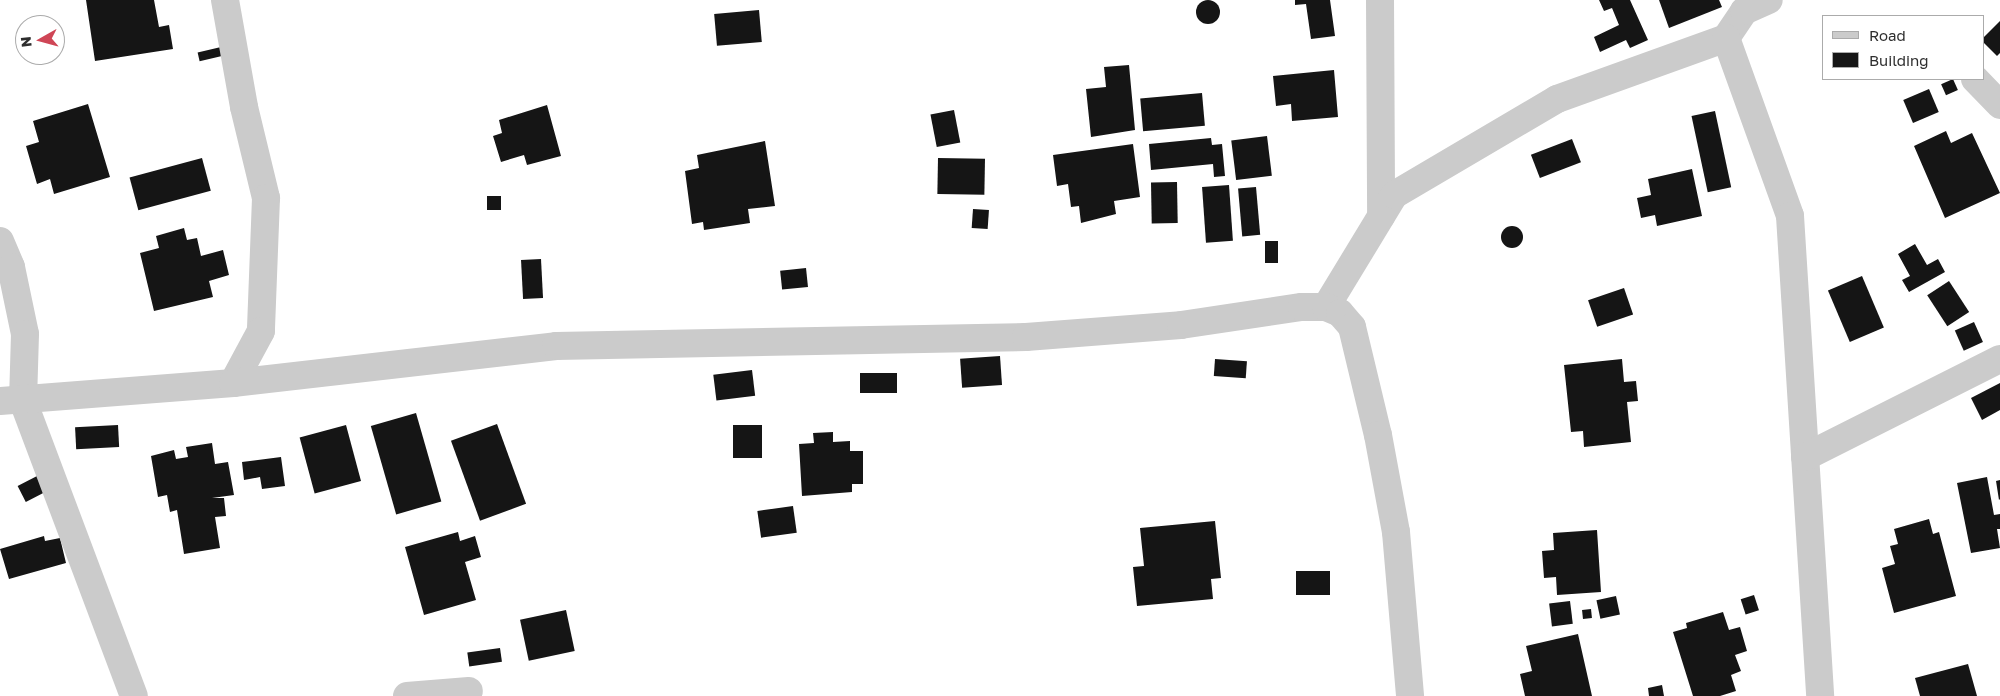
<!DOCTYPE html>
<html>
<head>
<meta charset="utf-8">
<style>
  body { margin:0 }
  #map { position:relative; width:2000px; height:696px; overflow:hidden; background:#fff; font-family:"Golos Text",sans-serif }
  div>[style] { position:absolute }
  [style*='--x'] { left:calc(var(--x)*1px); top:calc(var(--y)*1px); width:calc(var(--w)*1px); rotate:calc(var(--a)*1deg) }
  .building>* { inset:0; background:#151515; transform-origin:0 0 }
  .round { border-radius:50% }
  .minor>* { height:28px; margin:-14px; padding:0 14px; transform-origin:14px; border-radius:14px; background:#cbcbcb }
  span { translate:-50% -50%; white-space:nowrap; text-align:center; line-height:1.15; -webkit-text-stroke:5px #fff; paint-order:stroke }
  .legend { position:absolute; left:1822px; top:15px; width:162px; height:65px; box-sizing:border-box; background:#fff; border:1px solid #ababab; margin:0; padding:6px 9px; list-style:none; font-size:15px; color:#2e2e2e }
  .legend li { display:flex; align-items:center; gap:10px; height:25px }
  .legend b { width:25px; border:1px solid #ababab }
  .north { position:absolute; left:15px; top:15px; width:50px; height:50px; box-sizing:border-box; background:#fff; border:1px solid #ababab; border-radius:50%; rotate:263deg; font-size:14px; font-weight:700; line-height:20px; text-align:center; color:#2e2e2e }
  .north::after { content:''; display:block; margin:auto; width:18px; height:22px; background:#cf4656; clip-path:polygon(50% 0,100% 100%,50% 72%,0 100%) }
</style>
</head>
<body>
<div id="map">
  <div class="building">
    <i class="round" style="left:1196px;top:0;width:24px;height:24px"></i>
    <i style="clip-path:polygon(86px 0,154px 0,159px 27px,169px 25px,173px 49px,95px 61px)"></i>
    <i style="clip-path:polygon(1295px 0,1330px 0,1335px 36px,1311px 39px,1306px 4px,1295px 5px)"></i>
    <i style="clip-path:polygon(1599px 0,1630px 0,1648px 40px,1630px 48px,1626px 40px,1600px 52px,1594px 37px,1619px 25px,1612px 8px,1604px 11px)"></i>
    <i style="clip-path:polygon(1659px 0,1719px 0,1722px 7px,1669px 28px)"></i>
    <i style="left:759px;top:10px;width:32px;height:45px;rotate:85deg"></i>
    <i style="clip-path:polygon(2000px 21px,2000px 53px,1997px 56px,1984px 43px,1984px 37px)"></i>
    <i style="left:221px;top:47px;width:9px;height:24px;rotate:77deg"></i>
    <i style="clip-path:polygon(1129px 65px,1135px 130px,1091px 137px,1086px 89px,1106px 87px,1104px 67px)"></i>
    <i style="clip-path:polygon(1334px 70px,1338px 117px,1292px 121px,1291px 104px,1276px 106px,1273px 76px)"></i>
    <i style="left:1953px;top:79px;width:12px;height:13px;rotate:66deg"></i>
    <i style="left:1929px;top:89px;width:25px;height:28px;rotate:67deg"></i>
    <i style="left:1202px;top:93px;width:33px;height:62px;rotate:85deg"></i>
    <i style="clip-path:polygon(88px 104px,110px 177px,54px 194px,50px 179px,37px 184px,26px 146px,39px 142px,33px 121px)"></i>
    <i style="clip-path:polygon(547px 105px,561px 156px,527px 165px,524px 155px,501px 162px,493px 136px,502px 133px,499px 120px)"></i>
    <i style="left:954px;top:110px;width:33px;height:24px;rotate:79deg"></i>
    <i style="left:1715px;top:111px;width:78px;height:24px;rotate:78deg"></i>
    <i style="clip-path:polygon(1946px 131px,1951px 143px,1972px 133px,2000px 193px,1945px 218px,1914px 146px)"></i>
    <i style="left:1267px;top:136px;width:40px;height:36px;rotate:83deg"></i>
    <i style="clip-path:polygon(1211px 138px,1212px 145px,1222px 144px,1225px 176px,1214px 177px,1213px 164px,1151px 170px,1149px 144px)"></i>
    <i style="left:1572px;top:139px;width:25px;height:44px;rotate:69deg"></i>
    <i style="clip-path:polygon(765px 141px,775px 206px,748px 209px,750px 223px,704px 230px,703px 222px,692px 224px,685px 171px,699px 168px,697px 155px)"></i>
    <i style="clip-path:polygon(1133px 144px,1140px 197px,1114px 201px,1116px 214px,1081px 223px,1079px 206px,1071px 207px,1068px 184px,1057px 186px,1053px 155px)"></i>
    <i style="left:202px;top:158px;width:34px;height:75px;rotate:75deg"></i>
    <i style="left:938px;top:158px;width:47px;height:36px;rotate:1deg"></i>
    <i style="clip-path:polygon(1692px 169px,1702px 216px,1657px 226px,1655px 215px,1641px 218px,1637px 198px,1651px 195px,1648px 179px)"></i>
    <i style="left:1177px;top:182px;width:41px;height:26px;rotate:89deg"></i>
    <i style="left:1229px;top:185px;width:56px;height:27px;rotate:86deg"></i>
    <i style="left:1256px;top:187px;width:48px;height:18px;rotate:85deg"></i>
    <i style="left:487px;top:196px;width:14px;height:14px"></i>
    <i style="left:973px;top:209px;width:16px;height:19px;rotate:4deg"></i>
    <i class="round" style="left:1501px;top:226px;width:22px;height:22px"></i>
    <i style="clip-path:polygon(184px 228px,187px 240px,197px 238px,201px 256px,223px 250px,229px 275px,209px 281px,213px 297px,154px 311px,140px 253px,159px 248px,156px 236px)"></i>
    <i style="left:1265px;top:241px;width:13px;height:22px"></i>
    <i style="clip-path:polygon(1915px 244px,1927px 265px,1938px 259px,1945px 272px,1909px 292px,1902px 280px,1910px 276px,1898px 254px)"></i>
    <i style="left:541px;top:259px;width:39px;height:20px;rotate:87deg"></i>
    <i style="left:806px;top:268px;width:19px;height:26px;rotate:84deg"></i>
    <i style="left:1862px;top:276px;width:56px;height:37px;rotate:67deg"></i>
    <i style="left:1949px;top:281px;width:37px;height:26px;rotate:57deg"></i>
    <i style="left:1624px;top:288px;width:28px;height:38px;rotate:71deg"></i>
    <i style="left:1974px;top:322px;width:22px;height:21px;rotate:66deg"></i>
    <i style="left:1000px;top:356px;width:29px;height:40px;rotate:86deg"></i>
    <i style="left:1215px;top:359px;width:32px;height:17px;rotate:4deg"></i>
    <i style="clip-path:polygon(1622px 359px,1624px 382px,1636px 381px,1638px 401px,1627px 402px,1631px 442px,1584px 447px,1583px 431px,1571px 432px,1564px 365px)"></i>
    <i style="left:752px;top:370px;width:26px;height:39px;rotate:83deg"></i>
    <i style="left:860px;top:373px;width:37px;height:20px"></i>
    <i style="clip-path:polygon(2000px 383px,2000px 410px,1982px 420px,1971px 398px)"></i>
    <i style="left:416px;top:413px;width:92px;height:47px;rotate:74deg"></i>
    <i style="left:497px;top:424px;width:85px;height:49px;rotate:70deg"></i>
    <i style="left:118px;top:425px;width:22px;height:43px;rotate:87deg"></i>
    <i style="left:346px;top:425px;width:58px;height:48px;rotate:75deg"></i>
    <i style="left:733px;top:425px;width:29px;height:33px"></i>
    <i style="clip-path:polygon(833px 432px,833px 442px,850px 441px,850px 451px,863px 451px,863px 484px,852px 484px,852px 492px,802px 496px,799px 444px,814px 443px,813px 433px)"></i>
    <i style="clip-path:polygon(212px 443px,215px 464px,228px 462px,234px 495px,212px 498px,224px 498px,226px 516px,215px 517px,220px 548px,184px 554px,177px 510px,170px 512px,167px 495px,158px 497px,151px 456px,174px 450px,176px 459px,188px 457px,186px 447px)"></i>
    <i style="clip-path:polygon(281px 457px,285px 486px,262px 489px,260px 477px,244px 480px,242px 462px)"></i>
    <i style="left:39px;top:475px;width:18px;height:24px;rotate:63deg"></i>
    <i style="clip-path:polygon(1987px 477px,1994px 515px,2000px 514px,2000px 529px,1997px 529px,2000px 548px,1971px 553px,1957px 483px)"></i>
    <i style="clip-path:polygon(2000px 480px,2000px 499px,1999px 500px,1996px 481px)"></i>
    <i style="left:793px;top:506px;width:27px;height:36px;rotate:82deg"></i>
    <i style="clip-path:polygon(1929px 519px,1933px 534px,1939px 532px,1956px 596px,1894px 613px,1882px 568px,1895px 564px,1890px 546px,1898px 544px,1894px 529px)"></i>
    <i style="clip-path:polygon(1215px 521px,1221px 578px,1211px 579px,1213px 599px,1137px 606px,1133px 567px,1144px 566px,1140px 528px)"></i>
    <i style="clip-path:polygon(1597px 530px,1601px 592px,1557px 595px,1556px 577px,1544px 578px,1542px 551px,1554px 550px,1553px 533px)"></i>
    <i style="clip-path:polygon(458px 532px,460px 541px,475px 536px,481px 557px,465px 562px,476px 600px,424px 615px,405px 547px)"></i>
    <i style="clip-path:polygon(44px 536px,45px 541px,60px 538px,66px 563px,9px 579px,0 549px)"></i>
    <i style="left:1296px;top:571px;width:34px;height:24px"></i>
    <i style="left:1754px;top:595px;width:16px;height:14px;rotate:72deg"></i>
    <i style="left:1616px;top:596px;width:19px;height:20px;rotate:78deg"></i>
    <i style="left:1570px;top:601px;width:23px;height:21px;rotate:83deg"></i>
    <i style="left:1591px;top:609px;width:9px;height:9px;rotate:84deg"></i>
    <i style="left:566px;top:610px;width:42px;height:47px;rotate:78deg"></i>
    <i style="clip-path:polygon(1723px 612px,1729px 630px,1740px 627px,1747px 651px,1735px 655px,1741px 671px,1731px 675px,1736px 691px,1720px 696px,1693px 696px,1673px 632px,1687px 628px,1686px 623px)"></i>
    <i style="clip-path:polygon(1578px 634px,1592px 696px,1525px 696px,1520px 674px,1532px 671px,1526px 646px)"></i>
    <i style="left:500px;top:648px;width:14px;height:33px;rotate:82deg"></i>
    <i style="clip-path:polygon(1968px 664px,1977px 696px,1920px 696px,1915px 678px)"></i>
    <i style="clip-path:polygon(1662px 685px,1664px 696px,1649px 696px,1648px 688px)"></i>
  </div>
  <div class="minor">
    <i style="--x:225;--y:0;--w:109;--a:79.9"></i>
    <i style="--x:244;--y:107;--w:94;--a:76.4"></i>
    <i style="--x:266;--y:198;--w:133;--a:92.2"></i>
    <i style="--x:261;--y:331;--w:59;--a:118.3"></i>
    <i style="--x:1380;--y:0;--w:216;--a:89.7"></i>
    <i style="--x:1726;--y:38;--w:32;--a:-56"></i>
    <i style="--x:1744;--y:11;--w:27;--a:-24"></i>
    <i style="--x:1975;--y:79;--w:36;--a:46"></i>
    <i style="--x:0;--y:241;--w:28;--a:67"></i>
    <i style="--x:11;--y:267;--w:68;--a:78.2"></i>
    <i style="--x:25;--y:334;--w:67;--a:91.7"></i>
    <i style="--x:23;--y:401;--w:315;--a:69.4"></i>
    <i style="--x:1326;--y:307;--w:131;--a:-58.7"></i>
    <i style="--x:1394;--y:195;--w:189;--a:-30.5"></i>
    <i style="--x:1557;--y:99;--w:180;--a:-19.8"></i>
    <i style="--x:1726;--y:38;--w:189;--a:70.2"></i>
    <i style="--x:1790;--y:216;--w:481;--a:86.4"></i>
    <i style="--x:0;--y:401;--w:234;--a:-4.4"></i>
    <i style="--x:233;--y:383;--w:325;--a:-6.5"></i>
    <i style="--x:556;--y:346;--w:470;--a:-1.1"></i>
    <i style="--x:1026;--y:337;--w:155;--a:-4.4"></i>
    <i style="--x:1181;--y:325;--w:122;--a:-8.5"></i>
    <i style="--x:1302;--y:307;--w:24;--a:0"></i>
    <i style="--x:1326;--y:307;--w:15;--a:23"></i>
    <i style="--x:1340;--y:313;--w:18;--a:49"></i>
    <i style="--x:1352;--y:327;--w:111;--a:76.5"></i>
    <i style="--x:1378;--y:435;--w:99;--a:79.5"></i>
    <i style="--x:1396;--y:532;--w:165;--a:85.1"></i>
    <i style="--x:1805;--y:457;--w:218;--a:-26.7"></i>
    <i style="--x:407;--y:696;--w:62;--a:-4.6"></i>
  </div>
  <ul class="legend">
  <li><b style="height:6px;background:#cbcbcb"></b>Road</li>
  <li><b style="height:14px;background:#151515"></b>Building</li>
  </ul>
  <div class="north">N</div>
</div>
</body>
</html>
